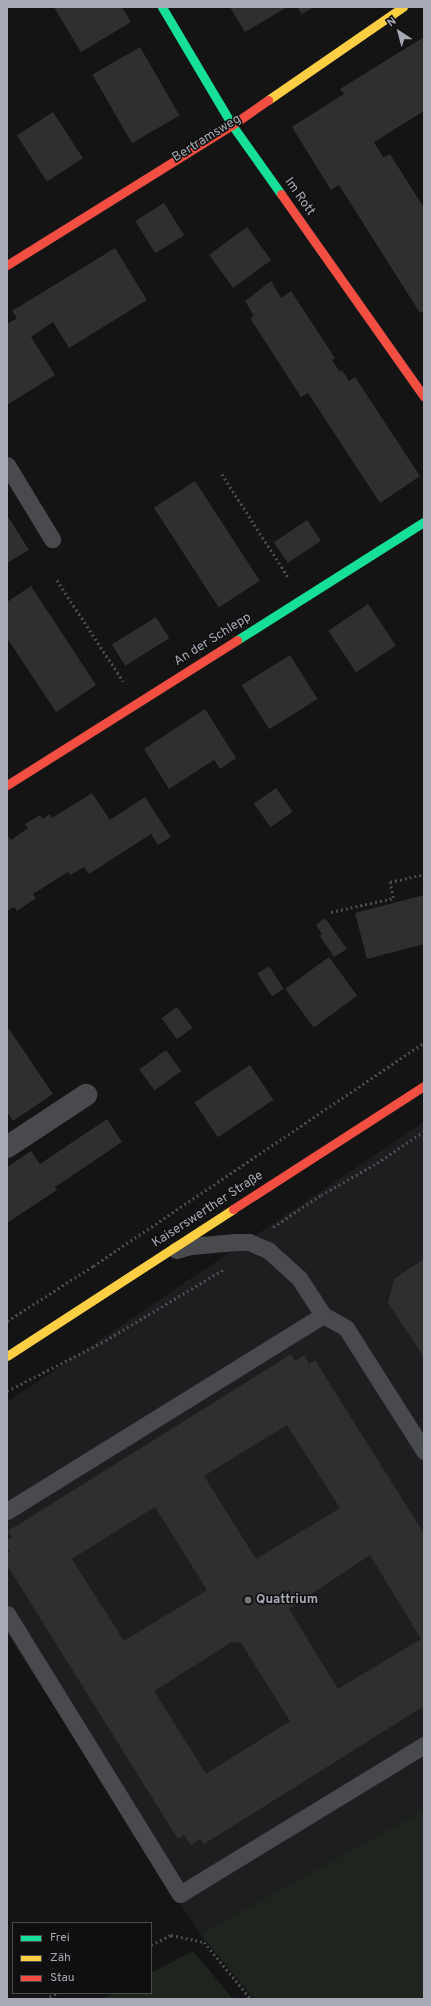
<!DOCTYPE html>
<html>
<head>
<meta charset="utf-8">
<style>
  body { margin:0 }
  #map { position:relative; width:431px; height:2006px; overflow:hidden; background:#141415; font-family:Overpass,sans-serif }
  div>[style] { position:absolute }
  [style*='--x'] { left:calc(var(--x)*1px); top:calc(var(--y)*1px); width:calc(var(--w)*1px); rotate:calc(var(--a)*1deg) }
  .built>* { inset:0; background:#1e1e20 }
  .green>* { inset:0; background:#1e251f }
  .building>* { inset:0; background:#2f2f30; transform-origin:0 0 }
  .path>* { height:2.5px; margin-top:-1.25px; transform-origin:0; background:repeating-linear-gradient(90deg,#4a4c4f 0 2px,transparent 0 5px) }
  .lane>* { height:17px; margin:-8.5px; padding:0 8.5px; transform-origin:8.5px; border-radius:8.5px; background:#494a4d }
  .street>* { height:22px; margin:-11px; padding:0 11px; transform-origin:11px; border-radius:11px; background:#494a4d }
  .fast>* { height:9px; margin:-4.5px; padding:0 4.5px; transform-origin:4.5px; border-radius:4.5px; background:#16e098 }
  .slow>* { height:9px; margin:-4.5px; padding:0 4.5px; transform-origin:4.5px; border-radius:4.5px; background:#ffcf43 }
  .jam>* { height:9px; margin:-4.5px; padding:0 4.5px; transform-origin:4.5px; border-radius:4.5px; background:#f24e42 }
  .dots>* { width:11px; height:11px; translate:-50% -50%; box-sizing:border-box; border:2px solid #0f0f10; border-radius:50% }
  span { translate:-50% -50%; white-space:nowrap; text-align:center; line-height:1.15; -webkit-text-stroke:3px #0f0f10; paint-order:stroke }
  .street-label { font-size:13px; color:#a6aab5 }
  .poi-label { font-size:13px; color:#a6aab5; font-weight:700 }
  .left { translate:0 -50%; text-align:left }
  .frame { position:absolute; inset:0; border:8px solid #a6aab5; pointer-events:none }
  .legend { position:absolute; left:12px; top:1922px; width:140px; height:72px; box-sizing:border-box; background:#0f0f10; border:1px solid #4b4d52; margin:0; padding:5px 7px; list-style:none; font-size:12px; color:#a6aab5 }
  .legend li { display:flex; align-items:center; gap:8px; height:20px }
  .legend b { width:20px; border:1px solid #4b4d52 }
  .north { position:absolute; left:379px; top:12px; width:40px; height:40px; -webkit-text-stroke:3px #0f0f10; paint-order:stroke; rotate:324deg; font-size:11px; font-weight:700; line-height:16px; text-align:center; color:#a6aab5 }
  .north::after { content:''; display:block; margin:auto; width:14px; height:18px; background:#a6aab5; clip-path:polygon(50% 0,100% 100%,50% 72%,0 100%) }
</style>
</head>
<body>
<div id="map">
  <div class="built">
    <i style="clip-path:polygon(424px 1122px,424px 1810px,200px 1934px,7px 1633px,7px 1402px)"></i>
  </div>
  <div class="green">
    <i style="clip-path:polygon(424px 1810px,424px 1999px,254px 1999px,200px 1934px)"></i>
    <i style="clip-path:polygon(193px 1951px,233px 1999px,102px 1999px,114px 1993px,151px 1993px,151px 1973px)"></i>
  </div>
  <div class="building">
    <i style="clip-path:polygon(54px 7px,122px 7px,131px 22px,81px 52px)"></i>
    <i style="clip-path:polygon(230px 7px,287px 7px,245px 32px)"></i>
    <i style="clip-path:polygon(297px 7px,314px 7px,302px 14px)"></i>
    <i style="clip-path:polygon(424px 37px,424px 111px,374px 142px,383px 157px,390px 154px,424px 208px,424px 311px,420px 313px,339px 185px,331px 190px,292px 127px,344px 94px,340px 89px)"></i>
    <i style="left:140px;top:47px;width:79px;height:55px;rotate:60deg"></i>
    <i style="left:53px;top:112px;width:55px;height:43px;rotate:57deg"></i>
    <i style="left:164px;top:203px;width:38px;height:34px;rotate:58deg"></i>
    <i style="left:247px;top:227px;width:41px;height:47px;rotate:54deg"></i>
    <i style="clip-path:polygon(115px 248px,147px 300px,69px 348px,53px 322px,31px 337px,55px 375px,7px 405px,7px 324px,17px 318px,12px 311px)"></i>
    <i style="clip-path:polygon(271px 281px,281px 298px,291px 291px,335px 358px,332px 360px,340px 372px,342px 370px,349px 381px,355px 377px,420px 476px,380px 503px,308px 393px,301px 397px,250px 318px,254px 316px,245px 301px)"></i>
    <i style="left:195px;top:481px;width:119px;height:49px;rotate:57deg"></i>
    <i style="clip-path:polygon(7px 515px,29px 550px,7px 563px)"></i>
    <i style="left:307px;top:520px;width:25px;height:40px;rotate:56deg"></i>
    <i style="clip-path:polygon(31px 586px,96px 685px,56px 712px,7px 638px,7px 602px)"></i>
    <i style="left:368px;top:604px;width:50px;height:48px;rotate:56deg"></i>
    <i style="left:156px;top:617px;width:25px;height:52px;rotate:58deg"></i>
    <i style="left:290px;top:655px;width:52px;height:57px;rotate:58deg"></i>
    <i style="clip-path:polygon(205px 709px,236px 758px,220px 769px,214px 760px,169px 789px,144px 749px)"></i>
    <i style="left:276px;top:788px;width:29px;height:27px;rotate:55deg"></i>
    <i style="clip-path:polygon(92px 793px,110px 820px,145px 797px,171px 837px,158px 845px,151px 834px,89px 874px,84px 867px,70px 875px,68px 872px,33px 894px,36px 898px,17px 911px,14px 907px,7px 911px,7px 836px,8px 836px,11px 840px,28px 828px,25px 824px,40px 815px,43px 819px,50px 814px,52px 818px)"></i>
    <i style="clip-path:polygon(424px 895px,424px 944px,367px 959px,355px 913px)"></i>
    <i style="clip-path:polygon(325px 918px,347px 949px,334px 957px,320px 936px,322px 934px,316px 925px)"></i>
    <i style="left:329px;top:957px;width:48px;height:54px;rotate:54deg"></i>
    <i style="left:269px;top:966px;width:27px;height:14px;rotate:57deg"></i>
    <i style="left:177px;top:1007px;width:26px;height:19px;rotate:54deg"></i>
    <i style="clip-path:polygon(9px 1029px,53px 1094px,13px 1121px,7px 1112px,7px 1031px)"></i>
    <i style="left:166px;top:1050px;width:26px;height:33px;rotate:54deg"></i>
    <i style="left:250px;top:1065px;width:42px;height:67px;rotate:56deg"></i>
    <i style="clip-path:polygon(107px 1119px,122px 1142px,55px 1187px,57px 1190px,7px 1223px,7px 1167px,31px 1151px,40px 1164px)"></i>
    <i style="clip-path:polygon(424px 1259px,424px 1357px,388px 1303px,394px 1279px)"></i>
    <i style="clip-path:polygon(evenodd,291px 1354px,295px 1361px,304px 1355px,309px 1364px,315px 1360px,424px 1534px,424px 1706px,204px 1844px,200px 1839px,191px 1845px,184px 1835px,178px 1839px,7px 1565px,7px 1554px,10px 1552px,7px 1548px,7px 1541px,12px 1537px,8px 1531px,291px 1354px,287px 1425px,340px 1508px,256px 1559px,204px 1476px,287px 1425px,291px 1354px,155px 1507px,207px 1590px,124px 1641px,72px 1559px,155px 1507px,291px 1354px,370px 1555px,421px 1639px,338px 1689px,289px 1609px,370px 1555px,291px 1354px,232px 1642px,241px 1643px,290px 1721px,206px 1774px,154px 1691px,232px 1642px)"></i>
  </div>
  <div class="path">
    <i style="--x:222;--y:474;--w:122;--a:57.3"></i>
    <i style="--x:57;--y:580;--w:121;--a:56.8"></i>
    <i style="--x:331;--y:912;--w:64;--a:-12.7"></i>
    <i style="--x:393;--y:898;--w:16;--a:-101"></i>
    <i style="--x:390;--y:882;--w:35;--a:-13"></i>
    <i style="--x:273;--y:1227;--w:58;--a:-33.7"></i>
    <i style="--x:321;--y:1195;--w:64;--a:-29.7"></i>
    <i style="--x:377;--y:1163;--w:57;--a:-34.2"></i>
    <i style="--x:7;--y:1321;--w:102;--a:-32.6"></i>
    <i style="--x:93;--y:1266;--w:399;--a:-34"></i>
    <i style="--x:7;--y:1391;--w:106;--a:-27.1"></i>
    <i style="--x:101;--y:1343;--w:144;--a:-31"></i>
    <i style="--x:151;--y:1945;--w:22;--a:-27"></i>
    <i style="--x:171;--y:1935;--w:34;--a:12"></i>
    <i style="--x:204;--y:1942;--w:74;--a:50.5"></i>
    <i style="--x:45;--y:1999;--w:13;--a:-27"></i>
  </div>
  <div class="lane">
    <i style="--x:7;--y:465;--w:87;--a:58.7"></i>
    <i style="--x:176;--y:1250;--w:16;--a:-15"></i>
    <i style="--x:191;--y:1246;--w:45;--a:-5.1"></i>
    <i style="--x:236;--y:1242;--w:13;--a:0"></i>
    <i style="--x:249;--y:1242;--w:21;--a:23"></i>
    <i style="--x:268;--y:1250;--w:42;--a:42.1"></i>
    <i style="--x:299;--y:1278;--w:44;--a:57"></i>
    <i style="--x:323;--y:1315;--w:26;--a:29"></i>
    <i style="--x:346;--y:1328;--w:146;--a:57.6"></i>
    <i style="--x:7;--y:1511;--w:372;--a:-31.8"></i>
    <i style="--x:7;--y:1614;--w:329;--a:58.3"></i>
    <i style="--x:180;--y:1894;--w:286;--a:-31.4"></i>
  </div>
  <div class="street">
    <i style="--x:7;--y:1147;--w:95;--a:-33.4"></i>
  </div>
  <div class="fast">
    <i style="--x:162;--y:7;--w:137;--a:59.3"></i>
    <i style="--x:232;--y:125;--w:85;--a:54.6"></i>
    <i style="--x:237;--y:640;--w:221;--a:-32.3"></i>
  </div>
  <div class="slow">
    <i style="--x:268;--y:100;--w:164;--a:-34.6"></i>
    <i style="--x:7;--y:1356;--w:270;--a:-33"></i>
  </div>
  <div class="jam">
    <i style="--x:281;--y:194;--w:248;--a:54.8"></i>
    <i style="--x:7;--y:265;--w:265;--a:-31.9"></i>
    <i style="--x:232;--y:125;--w:44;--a:-34.8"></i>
    <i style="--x:7;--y:785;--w:272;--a:-32.2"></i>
    <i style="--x:233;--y:1209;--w:227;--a:-32.8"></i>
  </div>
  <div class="dots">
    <i style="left:248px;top:1600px;background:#73767d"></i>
  </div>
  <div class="street-label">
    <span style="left:207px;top:139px;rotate:-32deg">Bertramsweg</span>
    <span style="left:299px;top:197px;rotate:55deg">Im Rott</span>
    <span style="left:213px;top:640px;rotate:-32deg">An der Schlepp</span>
    <span style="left:208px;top:1210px;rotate:-33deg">Kaiserswerther Straße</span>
  </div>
  <div class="poi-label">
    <span class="left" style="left:256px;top:1600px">Quattrium</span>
  </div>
  <div class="frame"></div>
  <ul class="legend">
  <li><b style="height:5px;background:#16e098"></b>Frei</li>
  <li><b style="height:5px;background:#ffcf43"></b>Zäh</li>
  <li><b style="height:5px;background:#f24e42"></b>Stau</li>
  </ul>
  <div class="north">N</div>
</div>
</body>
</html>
